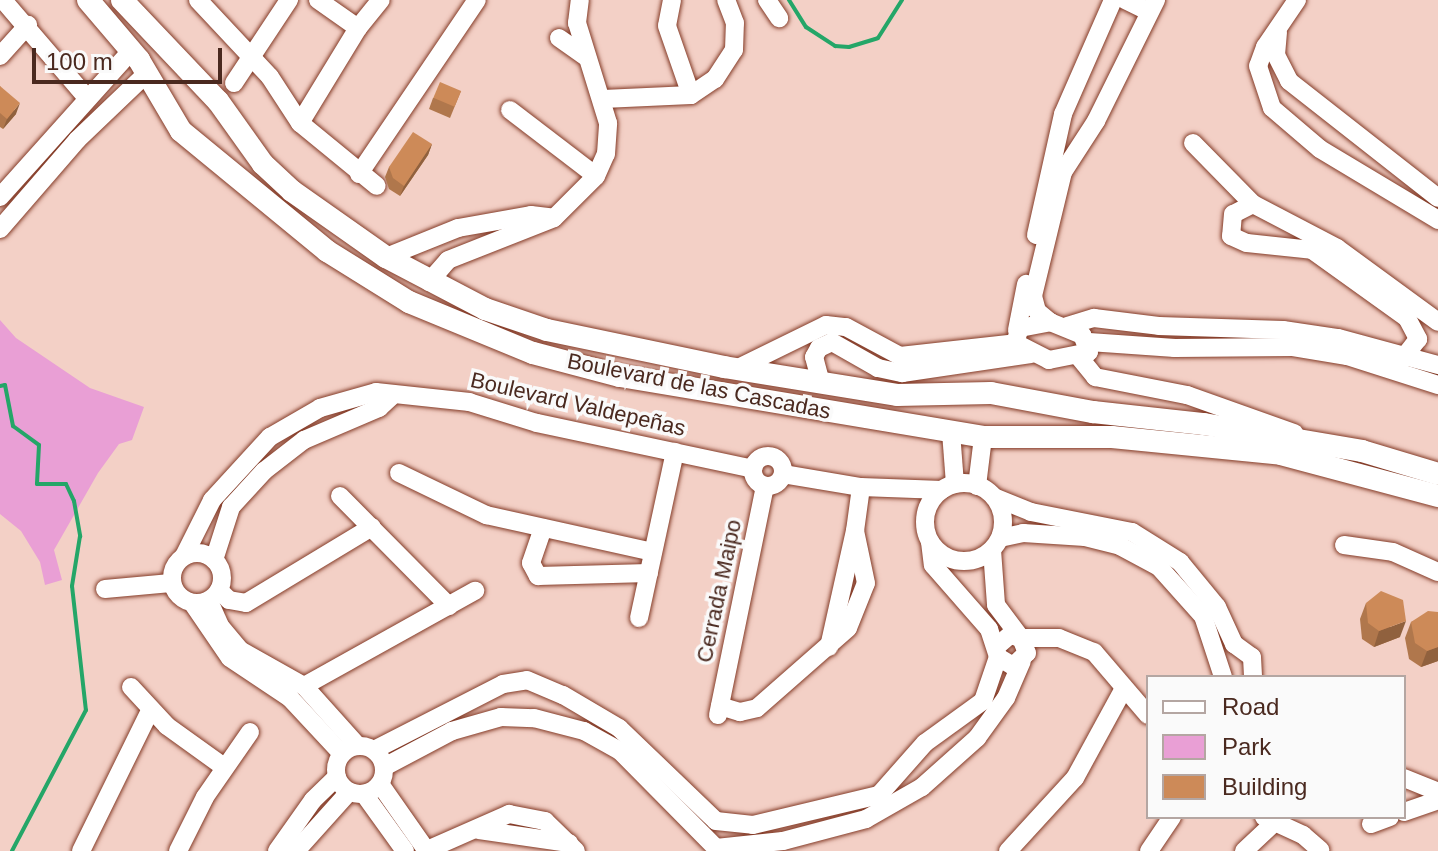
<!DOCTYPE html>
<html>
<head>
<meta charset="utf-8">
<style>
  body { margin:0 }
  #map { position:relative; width:1438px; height:851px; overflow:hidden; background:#f3d0c6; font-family:Arial,sans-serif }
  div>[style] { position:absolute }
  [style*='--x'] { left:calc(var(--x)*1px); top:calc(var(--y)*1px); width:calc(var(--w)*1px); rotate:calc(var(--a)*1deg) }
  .green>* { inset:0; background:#e99fd5 }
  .stream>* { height:4px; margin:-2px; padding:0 2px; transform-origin:2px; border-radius:2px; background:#24a668 }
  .roads { filter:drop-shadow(0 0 2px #843b27) drop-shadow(0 0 2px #843b27) }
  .minor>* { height:18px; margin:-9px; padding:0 9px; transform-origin:9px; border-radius:9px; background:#fff }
  .minor>.ring { margin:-9px; padding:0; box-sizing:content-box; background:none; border:18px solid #fff; border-radius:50% }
  .major>* { height:22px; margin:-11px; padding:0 11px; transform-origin:11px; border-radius:11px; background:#fff }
  .wall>* { inset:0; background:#b0774c }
  .shaded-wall>* { inset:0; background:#90613e }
  .building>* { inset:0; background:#cd8a58; transform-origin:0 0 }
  span { translate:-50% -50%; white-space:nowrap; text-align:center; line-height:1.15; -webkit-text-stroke:7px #fafafa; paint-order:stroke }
  .street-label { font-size:22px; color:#4a291f }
  .legend { position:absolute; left:1146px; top:675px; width:260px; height:144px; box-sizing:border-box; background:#fafafa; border:2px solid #b4a6a2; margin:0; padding:10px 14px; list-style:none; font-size:24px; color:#4a291f }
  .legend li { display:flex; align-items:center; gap:16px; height:40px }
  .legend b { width:40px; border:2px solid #b4a6a2 }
  .scale { position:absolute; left:32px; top:48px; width:190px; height:36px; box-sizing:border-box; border:4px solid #4a291f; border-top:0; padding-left:10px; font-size:24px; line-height:28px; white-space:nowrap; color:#4a291f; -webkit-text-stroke:6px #fafafa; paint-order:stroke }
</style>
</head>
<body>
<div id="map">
  <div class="green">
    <i style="clip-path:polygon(0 320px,16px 338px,90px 388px,144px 407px,132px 440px,119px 444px,98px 473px,54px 550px,62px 580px,45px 585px,40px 562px,21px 531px,0 514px)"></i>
  </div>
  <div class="stream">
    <i style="--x:789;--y:0;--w:32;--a:58"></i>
    <i style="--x:806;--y:27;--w:35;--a:33"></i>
    <i style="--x:835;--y:46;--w:14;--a:4"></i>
    <i style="--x:849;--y:47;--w:30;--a:-17"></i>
    <i style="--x:878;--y:38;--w:45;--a:-57.7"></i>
    <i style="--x:0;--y:386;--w:5;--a:-11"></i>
    <i style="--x:5;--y:385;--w:42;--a:79"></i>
    <i style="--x:13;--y:426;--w:32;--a:36"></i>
    <i style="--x:39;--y:445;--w:39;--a:93"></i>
    <i style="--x:37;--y:484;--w:29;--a:0"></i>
    <i style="--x:66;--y:484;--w:19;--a:65"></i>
    <i style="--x:74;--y:501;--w:36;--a:80"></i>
    <i style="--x:80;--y:536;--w:51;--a:99.1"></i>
    <i style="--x:72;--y:586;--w:125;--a:83.6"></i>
    <i style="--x:86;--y:710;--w:159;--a:117.7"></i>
  </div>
  <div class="roads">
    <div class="minor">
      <i style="--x:3;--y:0;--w:129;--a:49.4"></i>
      <i style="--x:198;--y:0;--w:105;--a:46.9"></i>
      <i style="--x:270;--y:77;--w:55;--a:56.9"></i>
      <i style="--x:300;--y:123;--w:99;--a:39.3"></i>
      <i style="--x:318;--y:0;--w:49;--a:35"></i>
      <i style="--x:672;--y:0;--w:26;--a:101"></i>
      <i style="--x:667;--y:26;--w:73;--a:70.8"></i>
      <i style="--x:767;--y:0;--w:22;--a:56"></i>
      <i style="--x:1125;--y:0;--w:25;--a:26"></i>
      <i style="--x:1297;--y:0;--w:57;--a:124.2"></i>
      <i style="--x:1265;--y:47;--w:20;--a:110"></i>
      <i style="--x:1258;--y:66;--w:44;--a:71.6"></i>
      <i style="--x:1272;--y:108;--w:63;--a:40.5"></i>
      <i style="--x:1320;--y:149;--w:138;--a:31"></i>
      <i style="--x:1278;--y:32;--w:23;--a:95"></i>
      <i style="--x:1276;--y:55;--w:29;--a:63"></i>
      <i style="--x:1289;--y:81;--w:189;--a:38.1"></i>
      <i style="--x:559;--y:38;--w:32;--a:35"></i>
      <i style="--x:0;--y:56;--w:42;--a:-47.9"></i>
      <i style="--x:234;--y:83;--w:100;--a:-56.5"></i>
      <i style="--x:603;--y:99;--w:88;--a:-2.6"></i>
      <i style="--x:691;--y:95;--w:29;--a:-34"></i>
      <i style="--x:715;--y:79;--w:35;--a:-57"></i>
      <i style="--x:734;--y:50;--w:27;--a:-88"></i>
      <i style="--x:735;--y:23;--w:25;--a:-111"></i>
      <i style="--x:510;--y:110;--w:108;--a:37.5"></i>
      <i style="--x:300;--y:123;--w:111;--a:-58.6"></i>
      <i style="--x:358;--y:28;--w:36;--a:-51"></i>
      <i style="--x:1193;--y:143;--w:86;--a:45.5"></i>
      <i style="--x:1253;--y:204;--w:95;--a:27.6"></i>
      <i style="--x:1337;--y:248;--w:125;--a:36.2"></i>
      <i style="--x:359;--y:174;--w:210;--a:-55.9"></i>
      <i style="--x:0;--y:197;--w:196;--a:-48.1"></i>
      <i style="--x:1253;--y:204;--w:22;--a:153"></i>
      <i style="--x:1233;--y:214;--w:22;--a:95"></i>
      <i style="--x:1231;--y:236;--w:17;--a:24"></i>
      <i style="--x:1247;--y:243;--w:65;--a:6.1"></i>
      <i style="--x:1312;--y:250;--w:117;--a:35.6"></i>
      <i style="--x:1407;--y:318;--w:24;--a:62"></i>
      <i style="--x:1418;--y:339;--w:31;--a:128"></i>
      <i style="--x:0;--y:229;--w:118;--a:-49.1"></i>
      <i style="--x:77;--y:140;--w:97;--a:-43.7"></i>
      <i style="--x:1036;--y:235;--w:124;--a:-77.4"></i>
      <i style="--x:1063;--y:114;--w:124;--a:-66.3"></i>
      <i style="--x:386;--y:257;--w:78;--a:-21.9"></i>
      <i style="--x:458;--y:228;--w:74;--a:-10.1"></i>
      <i style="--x:531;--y:215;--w:23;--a:7"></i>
      <i style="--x:429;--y:282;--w:29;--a:-49"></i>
      <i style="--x:448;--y:260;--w:114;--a:-21.6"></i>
      <i style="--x:554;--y:218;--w:59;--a:-45"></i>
      <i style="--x:596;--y:176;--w:24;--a:-66"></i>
      <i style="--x:606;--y:154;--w:31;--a:-86"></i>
      <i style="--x:608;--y:123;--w:105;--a:-107.2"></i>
      <i style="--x:577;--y:23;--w:23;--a:-83"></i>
      <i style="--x:1050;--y:322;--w:17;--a:-140"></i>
      <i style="--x:1037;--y:311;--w:16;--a:-105"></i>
      <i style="--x:1033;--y:296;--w:128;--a:-76.4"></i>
      <i style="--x:1063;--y:172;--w:61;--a:-57.1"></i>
      <i style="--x:1096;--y:121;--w:135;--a:-63.6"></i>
      <i style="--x:1050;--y:322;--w:35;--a:22"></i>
      <i style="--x:1082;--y:335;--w:18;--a:68"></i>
      <i style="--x:1089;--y:352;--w:41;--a:168.7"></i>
      <i style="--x:1049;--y:360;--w:38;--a:-153"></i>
      <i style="--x:1015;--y:343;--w:16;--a:-72"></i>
      <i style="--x:1020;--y:328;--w:31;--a:-11"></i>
      <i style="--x:1067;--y:326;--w:28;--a:-17"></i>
      <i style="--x:1094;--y:318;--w:65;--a:7"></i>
      <i style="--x:1159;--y:326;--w:124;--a:1.8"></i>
      <i style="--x:1283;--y:330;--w:56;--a:8.3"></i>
      <i style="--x:1338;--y:338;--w:104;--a:15.1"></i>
      <i style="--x:1017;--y:330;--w:47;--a:-78.9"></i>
      <i style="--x:1089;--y:342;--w:86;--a:4"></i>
      <i style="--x:1175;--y:348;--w:118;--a:-0.5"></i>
      <i style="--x:1293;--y:347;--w:55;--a:9.5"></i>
      <i style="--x:1347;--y:356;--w:96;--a:17.7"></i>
      <i style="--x:1079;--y:357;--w:26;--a:51"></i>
      <i style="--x:1095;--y:377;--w:94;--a:11.1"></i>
      <i style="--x:1187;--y:395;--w:114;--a:19.6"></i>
      <i style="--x:736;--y:369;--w:100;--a:-26.1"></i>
      <i style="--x:826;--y:325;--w:20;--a:6"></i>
      <i style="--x:846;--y:327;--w:61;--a:28.2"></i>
      <i style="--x:900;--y:356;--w:116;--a:-6.4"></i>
      <i style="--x:821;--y:383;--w:27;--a:-105"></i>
      <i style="--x:814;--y:357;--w:10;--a:-61"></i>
      <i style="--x:819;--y:348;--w:14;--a:-25"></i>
      <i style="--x:832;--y:342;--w:53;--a:29.5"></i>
      <i style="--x:878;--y:368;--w:25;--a:12"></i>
      <i style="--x:902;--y:373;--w:130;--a:-8.4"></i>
      <i style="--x:951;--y:432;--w:52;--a:85.6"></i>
      <i class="ring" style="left:753px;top:456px;width:12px;height:12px"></i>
      <i style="--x:399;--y:473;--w:97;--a:25.8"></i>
      <i style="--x:486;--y:515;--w:171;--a:12.5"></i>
      <i style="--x:783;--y:474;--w:79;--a:9.5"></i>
      <i style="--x:861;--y:487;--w:81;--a:2.1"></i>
      <i class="ring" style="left:925px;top:483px;width:60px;height:60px"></i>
      <i style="--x:977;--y:486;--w:49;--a:-83"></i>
      <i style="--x:340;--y:496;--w:155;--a:45.3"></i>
      <i style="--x:994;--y:497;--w:40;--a:22"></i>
      <i style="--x:1031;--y:512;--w:103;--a:11.2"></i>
      <i style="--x:1132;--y:532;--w:57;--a:32"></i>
      <i style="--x:1180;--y:562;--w:58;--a:50.6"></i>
      <i style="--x:1217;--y:607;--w:41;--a:65.3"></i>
      <i style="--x:1234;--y:644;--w:22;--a:36"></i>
      <i style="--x:1252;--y:657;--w:20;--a:87"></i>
      <i style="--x:543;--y:528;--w:37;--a:109"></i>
      <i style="--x:531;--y:563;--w:15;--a:62"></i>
      <i style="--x:538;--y:576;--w:111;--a:-1.5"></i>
      <i style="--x:1000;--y:538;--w:24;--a:-12"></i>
      <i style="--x:1023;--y:533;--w:62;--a:3.7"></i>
      <i style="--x:1085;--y:537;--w:36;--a:14"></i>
      <i style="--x:1120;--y:546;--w:44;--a:28.3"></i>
      <i style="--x:1159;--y:567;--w:66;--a:48.1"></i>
      <i style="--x:1203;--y:616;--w:64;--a:71.8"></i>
      <i style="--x:930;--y:542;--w:23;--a:83"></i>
      <i style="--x:933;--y:565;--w:85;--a:48.8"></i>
      <i style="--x:989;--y:629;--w:29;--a:72"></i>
      <i style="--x:998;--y:657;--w:17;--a:31"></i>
      <i style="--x:1013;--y:666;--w:19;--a:-43"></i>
      <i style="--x:1027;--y:653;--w:16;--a:-112"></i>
      <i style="--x:1021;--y:638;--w:11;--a:-165"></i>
      <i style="--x:1010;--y:635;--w:18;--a:139"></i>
      <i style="--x:1344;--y:545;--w:49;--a:8.1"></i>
      <i style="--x:1393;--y:552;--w:49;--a:24"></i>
      <i style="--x:992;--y:550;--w:55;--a:85.8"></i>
      <i style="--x:996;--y:605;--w:39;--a:53"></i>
      <i class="ring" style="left:172px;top:553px;width:32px;height:32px"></i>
      <i style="--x:184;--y:556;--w:63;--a:-63.4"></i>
      <i style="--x:212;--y:500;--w:86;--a:-47.4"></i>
      <i style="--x:270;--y:437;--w:58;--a:-30.1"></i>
      <i style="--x:320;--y:408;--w:58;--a:-15.9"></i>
      <i style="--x:376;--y:392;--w:94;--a:6.1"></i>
      <i style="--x:469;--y:402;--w:71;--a:17.2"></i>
      <i style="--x:537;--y:423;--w:221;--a:12"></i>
      <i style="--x:214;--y:560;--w:56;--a:-72.2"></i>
      <i style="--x:231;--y:507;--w:49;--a:-47.5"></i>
      <i style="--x:264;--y:471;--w:51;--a:-37.8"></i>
      <i style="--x:304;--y:440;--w:82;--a:-23.1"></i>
      <i style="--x:379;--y:408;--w:16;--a:-43"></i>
      <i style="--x:105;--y:589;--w:66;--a:-5.2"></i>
      <i style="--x:219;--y:590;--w:14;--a:45"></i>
      <i style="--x:229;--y:600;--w:17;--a:10"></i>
      <i style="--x:246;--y:603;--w:147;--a:-31.1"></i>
      <i style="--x:209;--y:601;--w:27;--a:66"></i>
      <i style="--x:220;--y:626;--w:31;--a:50"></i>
      <i style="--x:240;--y:650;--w:73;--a:29.4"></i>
      <i style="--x:304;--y:686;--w:79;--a:48.1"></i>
      <i style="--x:193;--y:604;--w:65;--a:55.6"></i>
      <i style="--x:230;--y:658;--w:72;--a:33.7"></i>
      <i style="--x:290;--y:698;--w:76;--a:47.1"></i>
      <i style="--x:639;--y:618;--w:170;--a:-77.8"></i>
      <i style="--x:1021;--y:638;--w:38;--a:0"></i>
      <i style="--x:1059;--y:638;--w:38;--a:22"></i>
      <i style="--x:1094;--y:652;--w:83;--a:49.4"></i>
      <i style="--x:829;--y:647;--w:119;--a:-77.4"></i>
      <i style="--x:304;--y:686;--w:196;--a:-29.1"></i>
      <i style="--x:131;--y:687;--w:53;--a:47.3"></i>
      <i style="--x:167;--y:726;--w:70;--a:35.7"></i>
      <i style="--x:720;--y:706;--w:21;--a:17"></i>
      <i style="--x:740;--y:712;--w:17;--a:-13"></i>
      <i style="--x:757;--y:708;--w:121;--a:-41.3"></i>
      <i style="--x:848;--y:628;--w:48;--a:-68.2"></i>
      <i style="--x:866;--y:583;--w:53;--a:-101.9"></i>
      <i style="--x:855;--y:531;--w:44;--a:-82.2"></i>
      <i style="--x:718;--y:715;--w:234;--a:-78.4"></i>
      <i class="ring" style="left:336px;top:746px;width:30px;height:30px"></i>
      <i style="--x:374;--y:750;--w:145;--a:-27.1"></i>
      <i style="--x:503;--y:684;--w:24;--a:-9"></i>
      <i style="--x:527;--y:680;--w:39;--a:23"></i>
      <i style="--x:563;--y:695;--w:65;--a:30.5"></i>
      <i style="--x:619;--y:728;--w:134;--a:43.8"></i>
      <i style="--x:716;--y:821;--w:37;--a:6"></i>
      <i style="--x:753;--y:825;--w:130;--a:-13.4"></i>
      <i style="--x:879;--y:795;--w:69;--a:-48.5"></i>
      <i style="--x:925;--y:743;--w:72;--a:-35.9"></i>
      <i style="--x:983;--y:701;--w:46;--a:-71.2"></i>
      <i style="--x:384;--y:767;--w:77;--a:-27.9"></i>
      <i style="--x:452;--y:731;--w:51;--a:-15.9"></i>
      <i style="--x:501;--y:717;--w:33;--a:2"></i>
      <i style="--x:534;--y:718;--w:52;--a:14.6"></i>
      <i style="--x:584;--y:731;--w:41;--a:29.1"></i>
      <i style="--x:620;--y:751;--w:136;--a:45.3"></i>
      <i style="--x:716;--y:848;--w:67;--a:-6"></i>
      <i style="--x:783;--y:841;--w:86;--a:-14.8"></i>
      <i style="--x:866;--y:819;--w:64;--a:-29.7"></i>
      <i style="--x:922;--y:787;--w:74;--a:-41.7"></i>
      <i style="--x:977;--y:738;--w:49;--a:-54.1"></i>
      <i style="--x:1006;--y:698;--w:40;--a:-66.6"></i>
      <i style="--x:1404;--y:778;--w:37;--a:22"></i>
      <i style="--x:380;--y:784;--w:82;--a:55"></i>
      <i style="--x:364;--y:794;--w:70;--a:54.3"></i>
      <i style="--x:1404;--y:812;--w:36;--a:-19"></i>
      <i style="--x:1264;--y:817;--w:43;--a:24.8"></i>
      <i style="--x:1303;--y:835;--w:23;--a:41"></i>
      <i style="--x:1371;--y:824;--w:20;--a:-20"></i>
      <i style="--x:479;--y:830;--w:91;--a:8.2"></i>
      <i style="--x:81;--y:851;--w:156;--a:-63.8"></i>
      <i style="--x:178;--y:851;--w:60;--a:-63.4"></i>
      <i style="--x:205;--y:797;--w:79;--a:-55.3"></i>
      <i style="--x:277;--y:851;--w:62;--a:-54.8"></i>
      <i style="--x:313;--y:800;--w:33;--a:-44"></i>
      <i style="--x:296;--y:851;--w:79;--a:-48.1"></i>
      <i style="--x:425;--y:851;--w:92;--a:-23.8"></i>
      <i style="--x:509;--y:814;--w:37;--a:11"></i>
      <i style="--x:545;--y:821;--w:43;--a:44.1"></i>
      <i style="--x:1008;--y:851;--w:99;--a:-47.5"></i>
      <i style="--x:1075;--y:778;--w:102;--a:-61.4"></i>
      <i style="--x:1149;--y:851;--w:41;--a:-55.9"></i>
      <i style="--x:1244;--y:851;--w:42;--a:-43.1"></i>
    </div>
    <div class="major">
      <i style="--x:88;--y:0;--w:79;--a:49.6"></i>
      <i style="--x:139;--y:60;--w:82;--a:59.4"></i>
      <i style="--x:181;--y:131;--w:189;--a:39.4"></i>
      <i style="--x:327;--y:251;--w:97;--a:31.9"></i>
      <i style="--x:409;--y:302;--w:134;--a:22.4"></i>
      <i style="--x:533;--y:353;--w:90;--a:14.8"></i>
      <i style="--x:620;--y:376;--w:368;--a:9.5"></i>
      <i style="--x:983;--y:437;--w:129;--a:0"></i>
      <i style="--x:1112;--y:437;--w:170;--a:5.7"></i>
      <i style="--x:1281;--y:454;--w:163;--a:15"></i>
      <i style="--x:122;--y:0;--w:139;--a:46.5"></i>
      <i style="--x:218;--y:101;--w:77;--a:54.5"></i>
      <i style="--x:263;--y:164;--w:40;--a:43"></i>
      <i style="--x:292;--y:191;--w:115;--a:35.1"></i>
      <i style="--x:386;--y:257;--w:112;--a:27.7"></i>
      <i style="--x:485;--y:309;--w:65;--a:18.7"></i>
      <i style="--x:547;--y:330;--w:181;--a:11.8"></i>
      <i style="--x:724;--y:367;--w:175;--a:9.2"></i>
      <i style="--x:897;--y:395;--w:94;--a:-1.2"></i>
      <i style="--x:991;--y:393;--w:104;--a:10.6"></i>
      <i style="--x:1093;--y:412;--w:112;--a:6.2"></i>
      <i style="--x:1204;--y:424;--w:160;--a:9.7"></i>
      <i style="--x:1362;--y:451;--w:79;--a:16.8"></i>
    </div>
  </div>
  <div class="wall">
    <i style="clip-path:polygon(0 86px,16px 114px,3px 129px,0 127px)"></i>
    <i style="clip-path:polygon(461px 91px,450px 118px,429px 109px,433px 98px)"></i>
    <i style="clip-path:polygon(432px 144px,428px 155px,400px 196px,389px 189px,385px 177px,389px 167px)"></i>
    <i style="clip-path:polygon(1366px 603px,1400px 637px,1374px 647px,1362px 639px,1360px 619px)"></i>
    <i style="clip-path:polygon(1438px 612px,1438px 661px,1421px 667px,1409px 659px,1405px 638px,1411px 622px)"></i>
  </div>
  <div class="shaded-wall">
    <i style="clip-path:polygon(20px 103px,16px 114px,3px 129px,7px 119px)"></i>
    <i style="clip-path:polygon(432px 144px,428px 155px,400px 196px,404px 186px)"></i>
    <i style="clip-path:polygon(1406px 621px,1400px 637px,1374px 647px,1379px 631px)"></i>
    <i style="clip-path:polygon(1438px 647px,1438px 661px,1421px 667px,1427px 651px)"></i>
  </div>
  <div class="building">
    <i style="left:440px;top:82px;width:23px;height:17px;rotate:23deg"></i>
    <i style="clip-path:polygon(0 86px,20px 103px,7px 119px,0 113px)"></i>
    <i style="clip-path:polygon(413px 132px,432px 144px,404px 186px,393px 178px,389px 167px)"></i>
    <i style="clip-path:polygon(1381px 591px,1403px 600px,1406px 621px,1379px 631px,1368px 623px,1366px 603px)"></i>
    <i style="clip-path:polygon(1428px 611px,1438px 612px,1438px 647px,1427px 651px,1415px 643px,1411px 622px)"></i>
  </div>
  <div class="street-label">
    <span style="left:699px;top:386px;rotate:11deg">Boulevard de las Cascadas</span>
    <span style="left:578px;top:404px;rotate:13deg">Boulevard Valdepeñas</span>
    <span style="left:719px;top:591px;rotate:-78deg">Cerrada Maipo</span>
  </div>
  <ul class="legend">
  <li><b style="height:10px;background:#fff"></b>Road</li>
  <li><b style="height:22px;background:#e99fd5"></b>Park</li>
  <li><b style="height:22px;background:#cd8a58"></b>Building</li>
  </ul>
  <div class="scale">100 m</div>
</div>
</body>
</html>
